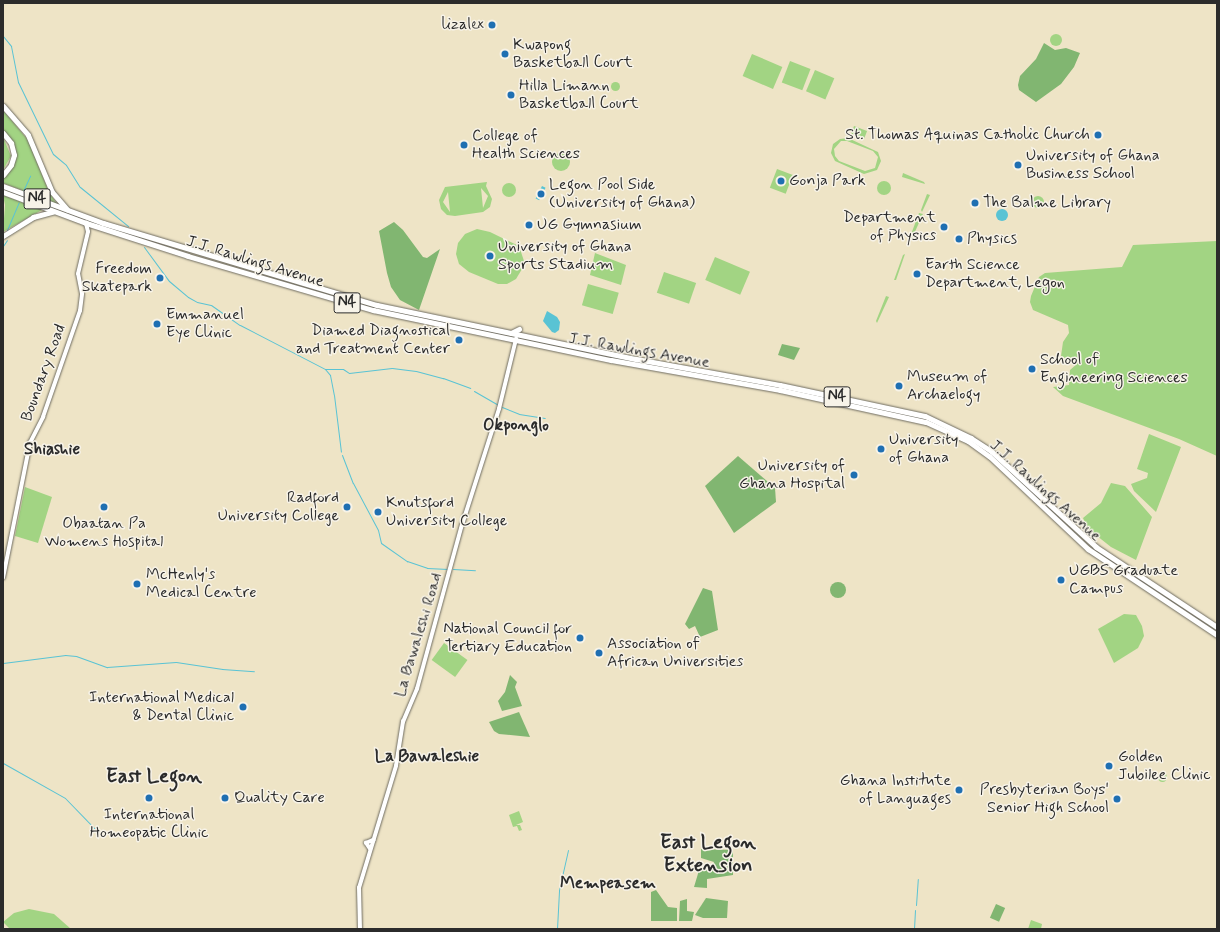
<!DOCTYPE html>
<html>
<head>
<meta charset="utf-8">
<style>
  body { margin:0 }
  #map { position:relative; width:1220px; height:932px; overflow:hidden; background:#eee4c6; font-family:Mynerve,sans-serif }
  div>[style] { position:absolute }
  [style*='--x'] { left:calc(var(--x)*1px); top:calc(var(--y)*1px); width:calc(var(--w)*1px); rotate:calc(var(--a)*1deg) }
  .green>* { inset:0; background:#a2d483; transform-origin:0 0 }
  .round { border-radius:50% }
  .forest>* { inset:0; background:#81b671; transform-origin:0 0 }
  .water>* { inset:0; background:#59c3d4; transform-origin:0 0 }
  .stream>* { height:1px; margin:-0.5px; padding:0 0.5px; transform-origin:0.5px; border-radius:0.5px; background:#59c3d4 }
  .roads { filter:drop-shadow(0 0 1px #6f6c61) drop-shadow(0 0 1px #6f6c61) }
  .secondary>* { height:3.5px; margin:-1.75px; padding:0 1.75px; transform-origin:1.75px; border-radius:1.75px; background:#fff }
  .highway>* { height:5px; margin:-2.5px; padding:0 2.5px; transform-origin:2.5px; border-radius:2.5px; background:#fff }
  .dots>* { width:11px; height:11px; translate:-50% -50%; box-sizing:border-box; border:2px solid #f7f3e8; border-radius:50% }
  span { translate:-50% -50%; white-space:nowrap; text-align:center; line-height:1.15; -webkit-text-stroke:3px #f7f3e8; paint-order:stroke }
  .shield-label span { padding:1px 3px; background:#f7f3e8; border:1px solid; border-radius:3px; -webkit-text-stroke-width:0 }
  .shield-label { font-size:15px; color:#2b2b2b; font-weight:700 }
  .poi-label { font-size:16px; color:#2b2b2b }
  .right { translate:-100% -50%; text-align:right }
  .left { translate:0 -50%; text-align:left }
  .street-label { font-size:16px; color:#2b2b2b }
  .neighbourhood-label { font-size:17px; color:#2b2b2b; font-weight:700 }
  .district-label { font-size:20px; color:#2b2b2b; font-weight:700 }
  .frame { position:absolute; inset:0; border:4px solid #2b2b2b; pointer-events:none }
</style>
</head>
<body>
<div id="map">
  <div class="green">
    <i class="round" style="left:1050px;top:34px;width:12px;height:12px"></i>
    <i style="left:752px;top:54px;width:33px;height:24px;rotate:23deg"></i>
    <i style="left:790px;top:61px;width:22px;height:23px;rotate:21deg"></i>
    <i style="left:815px;top:70px;width:21px;height:23px;rotate:23deg"></i>
    <i class="round" style="left:610.5px;top:81.5px;width:9px;height:9px"></i>
    <i class="round" style="left:506.5px;top:90.5px;width:9px;height:9px"></i>
    <i style="clip-path:polygon(3px 110px,28px 140px,49px 192px,57px 204px,3px 183px,3px 177px,13px 166px,16px 156px,11px 140px,3px 131px)"></i>
    <i style="left:854px;top:126px;width:14px;height:8px;rotate:21deg"></i>
    <i style="clip-path:polygon(3px 137px,11px 156px,3px 170px)"></i>
    <i style="clip-path:polygon(evenodd,848px 138px,878px 152px,881px 161px,877px 170px,864px 174px,835px 161px,831px 153px,833px 144px,840px 139px,848px 138px,841px 141px,847px 141px,873px 151px,878px 157px,875px 168px,865px 171px,839px 161px,835px 156px,834px 149px,841px 141px)"></i>
    <i class="round" style="left:552px;top:153px;width:18px;height:18px"></i>
    <i style="left:777px;top:169px;width:17px;height:20px;rotate:21deg"></i>
    <i style="clip-path:polygon(903px 173px,924px 182px,925px 184px,902px 177px)"></i>
    <i class="round" style="left:877px;top:181px;width:14px;height:14px"></i>
    <i style="clip-path:polygon(evenodd,487px 182px,486px 186px,492px 199px,490px 207px,483px 212px,455px 216px,447px 215px,441px 209px,439px 200px,445px 187px,487px 182px,481px 188px,488px 196px,483px 208px,481px 188px,487px 182px,448px 192px,450px 212px,443px 202px,448px 192px)"></i>
    <i class="round" style="left:502px;top:183px;width:14px;height:14px"></i>
    <i style="clip-path:polygon(927px 194px,930px 195px,922px 212px,921px 210px)"></i>
    <i style="clip-path:polygon(3px 195px,42px 210px,3px 232px,5px 205px)"></i>
    <i class="round" style="left:1032px;top:196px;width:12px;height:12px"></i>
    <i style="clip-path:polygon(919px 213px,923px 214px,908px 247px,907px 245px)"></i>
    <i style="clip-path:polygon(477px 229px,490px 232px,519px 246px,525px 264px,516px 279px,507px 284px,498px 284px,469px 272px,459px 264px,456px 254px,458px 243px,465px 234px)"></i>
    <i style="clip-path:polygon(1217px 241px,1217px 456px,1179px 439px,1063px 396px,1053px 387px,1069px 385px,1070px 370px,1077px 364px,1061px 356px,1063px 342px,1069px 333px,1068px 325px,1033px 310px,1030px 302px,1031px 296px,1039px 277px,1045px 273px,1122px 267px,1133px 245px)"></i>
    <i style="clip-path:polygon(595px 253px,626px 265px,621px 285px,590px 275px)"></i>
    <i style="clip-path:polygon(905px 254px,896px 280px,894px 280px,903px 255px)"></i>
    <i style="left:715px;top:257px;width:38px;height:25px;rotate:23deg"></i>
    <i style="left:664px;top:272px;width:34px;height:22px;rotate:19deg"></i>
    <i style="left:588px;top:284px;width:32px;height:22px;rotate:16deg"></i>
    <i style="clip-path:polygon(886px 296px,889px 297px,877px 323px,876px 321px)"></i>
    <i style="clip-path:polygon(1149px 434px,1181px 447px,1156px 512px,1134px 491px,1131px 484px,1147px 478px,1148px 473px,1137px 469px)"></i>
    <i style="clip-path:polygon(1111px 483px,1125px 486px,1152px 517px,1136px 560px,1111px 547px,1087px 528px,1083px 518px,1101px 503px)"></i>
    <i style="clip-path:polygon(25px 487px,52px 497px,38px 543px,15px 536px)"></i>
    <i style="clip-path:polygon(1124px 614px,1136px 615px,1142px 626px,1144px 636px,1138px 648px,1114px 663px,1098px 629px)"></i>
    <i style="left:444px;top:643px;width:29px;height:21px;rotate:36deg"></i>
    <i class="round" style="left:1157.5px;top:772.5px;width:9px;height:9px"></i>
    <i style="clip-path:polygon(519px 811px,523px 822px,516px 825px,520px 825px,522px 830px,519px 831px,517px 826px,513px 827px,509px 815px)"></i>
    <i style="clip-path:polygon(29px 909px,54px 914px,71px 929px,10px 929px,3px 922px,14px 913px)"></i>
    <i style="clip-path:polygon(1031px 920px,1042px 924px,1041px 929px,1028px 929px)"></i>
  </div>
  <div class="forest">
    <i style="clip-path:polygon(1044px 43px,1055px 50px,1066px 48px,1080px 53px,1074px 67px,1061px 84px,1036px 102px,1019px 90px,1018px 85px,1020px 76px,1036px 59px)"></i>
    <i style="clip-path:polygon(394px 222px,403px 230px,423px 257px,427px 258px,440px 249px,419px 310px,400px 300px,391px 287px,387px 273px,379px 231px)"></i>
    <i style="clip-path:polygon(782px 344px,800px 348px,794px 360px,778px 355px)"></i>
    <i style="clip-path:polygon(738px 456px,775px 488px,776px 502px,734px 533px,705px 486px)"></i>
    <i class="round" style="left:830px;top:582px;width:16px;height:16px"></i>
    <i style="clip-path:polygon(703px 588px,712px 591px,718px 630px,700px 637px,695px 626px,689px 629px,685px 624px)"></i>
    <i style="clip-path:polygon(510px 675px,517px 682px,515px 687px,522px 706px,502px 711px,498px 701px,505px 692px)"></i>
    <i style="clip-path:polygon(519px 712px,530px 737px,499px 734px,494px 731px,489px 722px)"></i>
    <i style="clip-path:polygon(701px 849px,733px 850px,733px 875px,707px 879px,707px 888px,694px 887px,700px 867px,711px 871px,714px 862px,701px 858px)"></i>
    <i style="clip-path:polygon(656px 890px,668px 907px,677px 908px,677px 921px,651px 921px,651px 892px)"></i>
    <i style="clip-path:polygon(706px 898px,728px 901px,727px 918px,703px 918px,695px 915px)"></i>
    <i style="clip-path:polygon(687px 899px,687px 911px,694px 912px,692px 921px,679px 921px,680px 901px)"></i>
    <i style="left:996px;top:904px;width:10px;height:15px;rotate:24deg"></i>
  </div>
  <div class="water">
    <i style="left:542px;top:186px;width:4px;height:14px;rotate:27deg"></i>
    <i class="round" style="left:996px;top:209px;width:12px;height:12px"></i>
    <i style="clip-path:polygon(547px 311px,557px 317px,560px 322px,559px 330px,555px 333px,552px 332px,543px 321px)"></i>
  </div>
  <div class="stream">
    <i style="--x:3;--y:36;--w:13;--a:51"></i>
    <i style="--x:11;--y:46;--w:37;--a:79"></i>
    <i style="--x:18;--y:82;--w:80;--a:64.1"></i>
    <i style="--x:53;--y:154;--w:17;--a:40"></i>
    <i style="--x:66;--y:165;--w:26;--a:58"></i>
    <i style="--x:80;--y:187;--w:62;--a:39.1"></i>
    <i style="--x:23;--y:191;--w:17;--a:-65"></i>
    <i style="--x:7;--y:230;--w:30;--a:-67"></i>
    <i style="--x:3;--y:246;--w:7;--a:-56"></i>
    <i style="--x:144;--y:247;--w:42;--a:53.7"></i>
    <i style="--x:169;--y:281;--w:25;--a:40"></i>
    <i style="--x:188;--y:297;--w:10;--a:29"></i>
    <i style="--x:197;--y:302;--w:14;--a:12"></i>
    <i style="--x:211;--y:305;--w:35;--a:35"></i>
    <i style="--x:240;--y:325;--w:96;--a:27.4"></i>
    <i style="--x:325;--y:369;--w:18;--a:0"></i>
    <i style="--x:343;--y:369;--w:7;--a:34"></i>
    <i style="--x:349;--y:373;--w:43;--a:-6.6"></i>
    <i style="--x:392;--y:368;--w:24;--a:7"></i>
    <i style="--x:416;--y:371;--w:28;--a:15"></i>
    <i style="--x:443;--y:378;--w:29;--a:20"></i>
    <i style="--x:3;--y:321;--w:5;--a:90"></i>
    <i style="--x:325;--y:369;--w:8;--a:50"></i>
    <i style="--x:330;--y:375;--w:20;--a:79"></i>
    <i style="--x:334;--y:395;--w:57;--a:83"></i>
    <i style="--x:474;--y:391;--w:28;--a:30"></i>
    <i style="--x:502;--y:407;--w:18;--a:22"></i>
    <i style="--x:519;--y:414;--w:26;--a:9"></i>
    <i style="--x:342;--y:455;--w:30;--a:69"></i>
    <i style="--x:353;--y:483;--w:53;--a:62"></i>
    <i style="--x:378;--y:530;--w:13;--a:77"></i>
    <i style="--x:381;--y:543;--w:32;--a:35"></i>
    <i style="--x:407;--y:561;--w:21;--a:19"></i>
    <i style="--x:427;--y:568;--w:21;--a:3"></i>
    <i style="--x:453;--y:569;--w:22;--a:3"></i>
    <i style="--x:3;--y:663;--w:63;--a:-7.4"></i>
    <i style="--x:65;--y:655;--w:11;--a:5"></i>
    <i style="--x:76;--y:656;--w:33;--a:20"></i>
    <i style="--x:107;--y:667;--w:69;--a:-4.1"></i>
    <i style="--x:176;--y:662;--w:47;--a:8.7"></i>
    <i style="--x:222;--y:669;--w:32;--a:4"></i>
    <i style="--x:3;--y:763;--w:71;--a:29.4"></i>
    <i style="--x:65;--y:798;--w:43;--a:45.9"></i>
    <i style="--x:916;--y:905;--w:26;--a:-86"></i>
    <i style="--x:557;--y:929;--w:39;--a:-87"></i>
    <i style="--x:559;--y:890;--w:41;--a:-77.3"></i>
    <i style="--x:914;--y:929;--w:19;--a:-87"></i>
  </div>
  <div class="roads">
    <div class="secondary">
      <i style="--x:3;--y:578;--w:138;--a:-78.7"></i>
      <i style="--x:30;--y:443;--w:29;--a:-63"></i>
      <i style="--x:43;--y:417;--w:112;--a:-70.8"></i>
      <i style="--x:80;--y:311;--w:17;--a:-83"></i>
      <i style="--x:82;--y:294;--w:20;--a:-101"></i>
      <i style="--x:78;--y:274;--w:43;--a:-76.6"></i>
      <i style="--x:88;--y:232;--w:9;--a:-103"></i>
      <i style="--x:370;--y:849;--w:7;--a:-124"></i>
      <i style="--x:366;--y:843;--w:8;--a:-23"></i>
      <i style="--x:360;--y:929;--w:41;--a:-91.4"></i>
      <i style="--x:359;--y:888;--w:127;--a:-73.1"></i>
      <i style="--x:396;--y:766;--w:45;--a:-81"></i>
      <i style="--x:403;--y:722;--w:36;--a:-67"></i>
      <i style="--x:417;--y:689;--w:170;--a:-74.7"></i>
      <i style="--x:462;--y:525;--w:122;--a:-72.3"></i>
      <i style="--x:499;--y:409;--w:72;--a:-76.3"></i>
    </div>
    <div class="highway">
      <i style="--x:3;--y:106;--w:38;--a:49"></i>
      <i style="--x:28;--y:135;--w:62;--a:67.2"></i>
      <i style="--x:52;--y:192;--w:23;--a:49"></i>
      <i style="--x:3;--y:133;--w:13;--a:51"></i>
      <i style="--x:11;--y:143;--w:12;--a:76"></i>
      <i style="--x:14;--y:155;--w:10;--a:107"></i>
      <i style="--x:11;--y:165;--w:13;--a:129"></i>
      <i style="--x:3;--y:186;--w:107;--a:20.3"></i>
      <i style="--x:103;--y:223;--w:286;--a:16.7"></i>
      <i style="--x:377;--y:305;--w:265;--a:11.8"></i>
      <i style="--x:636;--y:359;--w:146;--a:10.2"></i>
      <i style="--x:780;--y:385;--w:148;--a:12.1"></i>
      <i style="--x:925;--y:416;--w:51;--a:25.6"></i>
      <i style="--x:971;--y:438;--w:24;--a:33"></i>
      <i style="--x:991;--y:451;--w:142;--a:42.4"></i>
      <i style="--x:1096;--y:547;--w:145;--a:33.5"></i>
      <i style="--x:3;--y:192;--w:89;--a:20.5"></i>
      <i style="--x:86;--y:223;--w:107;--a:17.9"></i>
      <i style="--x:188;--y:256;--w:193;--a:16.3"></i>
      <i style="--x:373;--y:310;--w:243;--a:11.9"></i>
      <i style="--x:611;--y:360;--w:172;--a:10.1"></i>
      <i style="--x:780;--y:390;--w:149;--a:12.4"></i>
      <i style="--x:926;--y:422;--w:46;--a:24.3"></i>
      <i style="--x:968;--y:441;--w:26;--a:36"></i>
      <i style="--x:989;--y:456;--w:136;--a:43.2"></i>
      <i style="--x:1088;--y:549;--w:155;--a:33.7"></i>
      <i style="--x:3;--y:236;--w:36;--a:-32"></i>
      <i style="--x:33;--y:217;--w:20;--a:-15"></i>
      <i style="--x:511;--y:333;--w:9;--a:-27"></i>
    </div>
  </div>
  <div class="dots">
    <i style="left:492px;top:25px;background:#1f6fb2"></i>
    <i style="left:505px;top:54px;background:#1f6fb2"></i>
    <i style="left:511px;top:95px;background:#1f6fb2"></i>
    <i style="left:1098px;top:135px;background:#1f6fb2"></i>
    <i style="left:464px;top:145px;background:#1f6fb2"></i>
    <i style="left:1018px;top:165px;background:#1f6fb2"></i>
    <i style="left:781px;top:181px;background:#1f6fb2"></i>
    <i style="left:541px;top:194px;background:#1f6fb2"></i>
    <i style="left:975px;top:203px;background:#1f6fb2"></i>
    <i style="left:529px;top:225px;background:#1f6fb2"></i>
    <i style="left:944px;top:227px;background:#1f6fb2"></i>
    <i style="left:959px;top:239px;background:#1f6fb2"></i>
    <i style="left:490px;top:256px;background:#1f6fb2"></i>
    <i style="left:917px;top:274px;background:#1f6fb2"></i>
    <i style="left:160px;top:278px;background:#1f6fb2"></i>
    <i style="left:157px;top:324px;background:#1f6fb2"></i>
    <i style="left:459px;top:340px;background:#1f6fb2"></i>
    <i style="left:1032px;top:369px;background:#1f6fb2"></i>
    <i style="left:899px;top:386px;background:#1f6fb2"></i>
    <i style="left:881px;top:449px;background:#1f6fb2"></i>
    <i style="left:854px;top:475px;background:#1f6fb2"></i>
    <i style="left:104px;top:507px;background:#1f6fb2"></i>
    <i style="left:347px;top:507px;background:#1f6fb2"></i>
    <i style="left:378px;top:512px;background:#1f6fb2"></i>
    <i style="left:1061px;top:580px;background:#1f6fb2"></i>
    <i style="left:137px;top:584px;background:#1f6fb2"></i>
    <i style="left:580px;top:638px;background:#1f6fb2"></i>
    <i style="left:599px;top:653px;background:#1f6fb2"></i>
    <i style="left:243px;top:707px;background:#1f6fb2"></i>
    <i style="left:1109px;top:766px;background:#1f6fb2"></i>
    <i style="left:959px;top:790px;background:#1f6fb2"></i>
    <i style="left:149px;top:798px;background:#1f6fb2"></i>
    <i style="left:225px;top:798px;background:#1f6fb2"></i>
    <i style="left:1117px;top:799px;background:#1f6fb2"></i>
  </div>
  <div class="shield-label">
    <span style="left:37px;top:199px">N4</span>
    <span style="left:347px;top:303px">N4</span>
    <span style="left:837px;top:397px">N4</span>
  </div>
  <div class="poi-label">
    <span class="right" style="left:484px;top:25px">lizalex</span>
    <span class="left" style="left:513px;top:54px">Kwapong<br>Basketball Court</span>
    <span class="left" style="left:519px;top:95px">Hilla Limann<br>Basketball Court</span>
    <span class="right" style="left:1090px;top:135px">St. Thomas Aquinas Catholic Church</span>
    <span class="left" style="left:472px;top:145px">College of<br>Health Sciences</span>
    <span class="left" style="left:1026px;top:165px">University of Ghana<br>Business School</span>
    <span class="left" style="left:789px;top:181px">Gonja Park</span>
    <span class="left" style="left:549px;top:194px">Legon Pool Side<br>(University of Ghana)</span>
    <span class="left" style="left:983px;top:203px">The Balme Library</span>
    <span class="right" style="left:936px;top:227px">Department<br>of Physics</span>
    <span class="left" style="left:537px;top:225px">UG Gymnasium</span>
    <span class="left" style="left:967px;top:239px">Physics</span>
    <span class="left" style="left:498px;top:256px">University of Ghana<br>Sports Stadium</span>
    <span class="left" style="left:925px;top:274px">Earth Science<br>Department, Legon</span>
    <span class="right" style="left:152px;top:278px">Freedom<br>Skatepark</span>
    <span class="left" style="left:166px;top:324px">Emmanuel<br>Eye Clinic</span>
    <span class="right" style="left:450px;top:340px">Diamed Diagnostical<br>and Treatment Center</span>
    <span class="left" style="left:1040px;top:369px">School of<br>Engineering Sciences</span>
    <span class="left" style="left:907px;top:386px">Museum of<br>Archaelogy</span>
    <span class="left" style="left:889px;top:449px">University<br>of Ghana</span>
    <span class="right" style="left:845px;top:475px">University of<br>Ghana Hospital</span>
    <span class="right" style="left:339px;top:507px">Radford<br>University College</span>
    <span class="left" style="left:386px;top:512px">Knutsford<br>University College</span>
    <span style="left:104px;top:533px">Obaatan Pa<br>Womens Hospital</span>
    <span class="left" style="left:1069px;top:580px">UGBS Graduate<br>Campus</span>
    <span class="left" style="left:146px;top:584px">McHenly's<br>Medical Centre</span>
    <span class="right" style="left:572px;top:638px">National Council for<br>Tertiary Education</span>
    <span class="left" style="left:607px;top:653px">Association of<br>African Universities</span>
    <span class="right" style="left:234px;top:707px">International Medical<br>&amp; Dental Clinic</span>
    <span class="left" style="left:1118px;top:766px">Golden<br>Jubilee Clinic</span>
    <span class="right" style="left:951px;top:790px">Ghana Institute<br>of Languages</span>
    <span class="right" style="left:1109px;top:799px">Presbyterian Boys'<br>Senior High School</span>
    <span class="left" style="left:234px;top:798px">Quality Care</span>
    <span style="left:149px;top:824px">International<br>Homeopatic Clinic</span>
  </div>
  <div class="street-label">
    <span style="left:255px;top:262px;rotate:17deg">J.J. Rawlings Avenue</span>
    <span style="left:639px;top:351px;rotate:10deg">J.J. Rawlings Avenue</span>
    <span style="left:44px;top:373px;rotate:-70deg">Boundary Road</span>
    <span style="left:1045px;top:491px;rotate:42deg">J.J. Rawlings Avenue</span>
    <span style="left:419px;top:635px;rotate:-73deg">La Bawaleshi Road</span>
  </div>
  <div class="neighbourhood-label">
    <span style="left:516px;top:426px">Okponglo</span>
    <span style="left:52px;top:450px">Shiashie</span>
    <span style="left:427px;top:757px">La Bawaleshie</span>
    <span style="left:608px;top:884px">Mempeasem</span>
  </div>
  <div class="district-label">
    <span style="left:154px;top:776px">East Legon</span>
    <span style="left:708px;top:854px">East Legon<br>Extension</span>
  </div>
  <div class="frame"></div>
</div>
</body>
</html>
